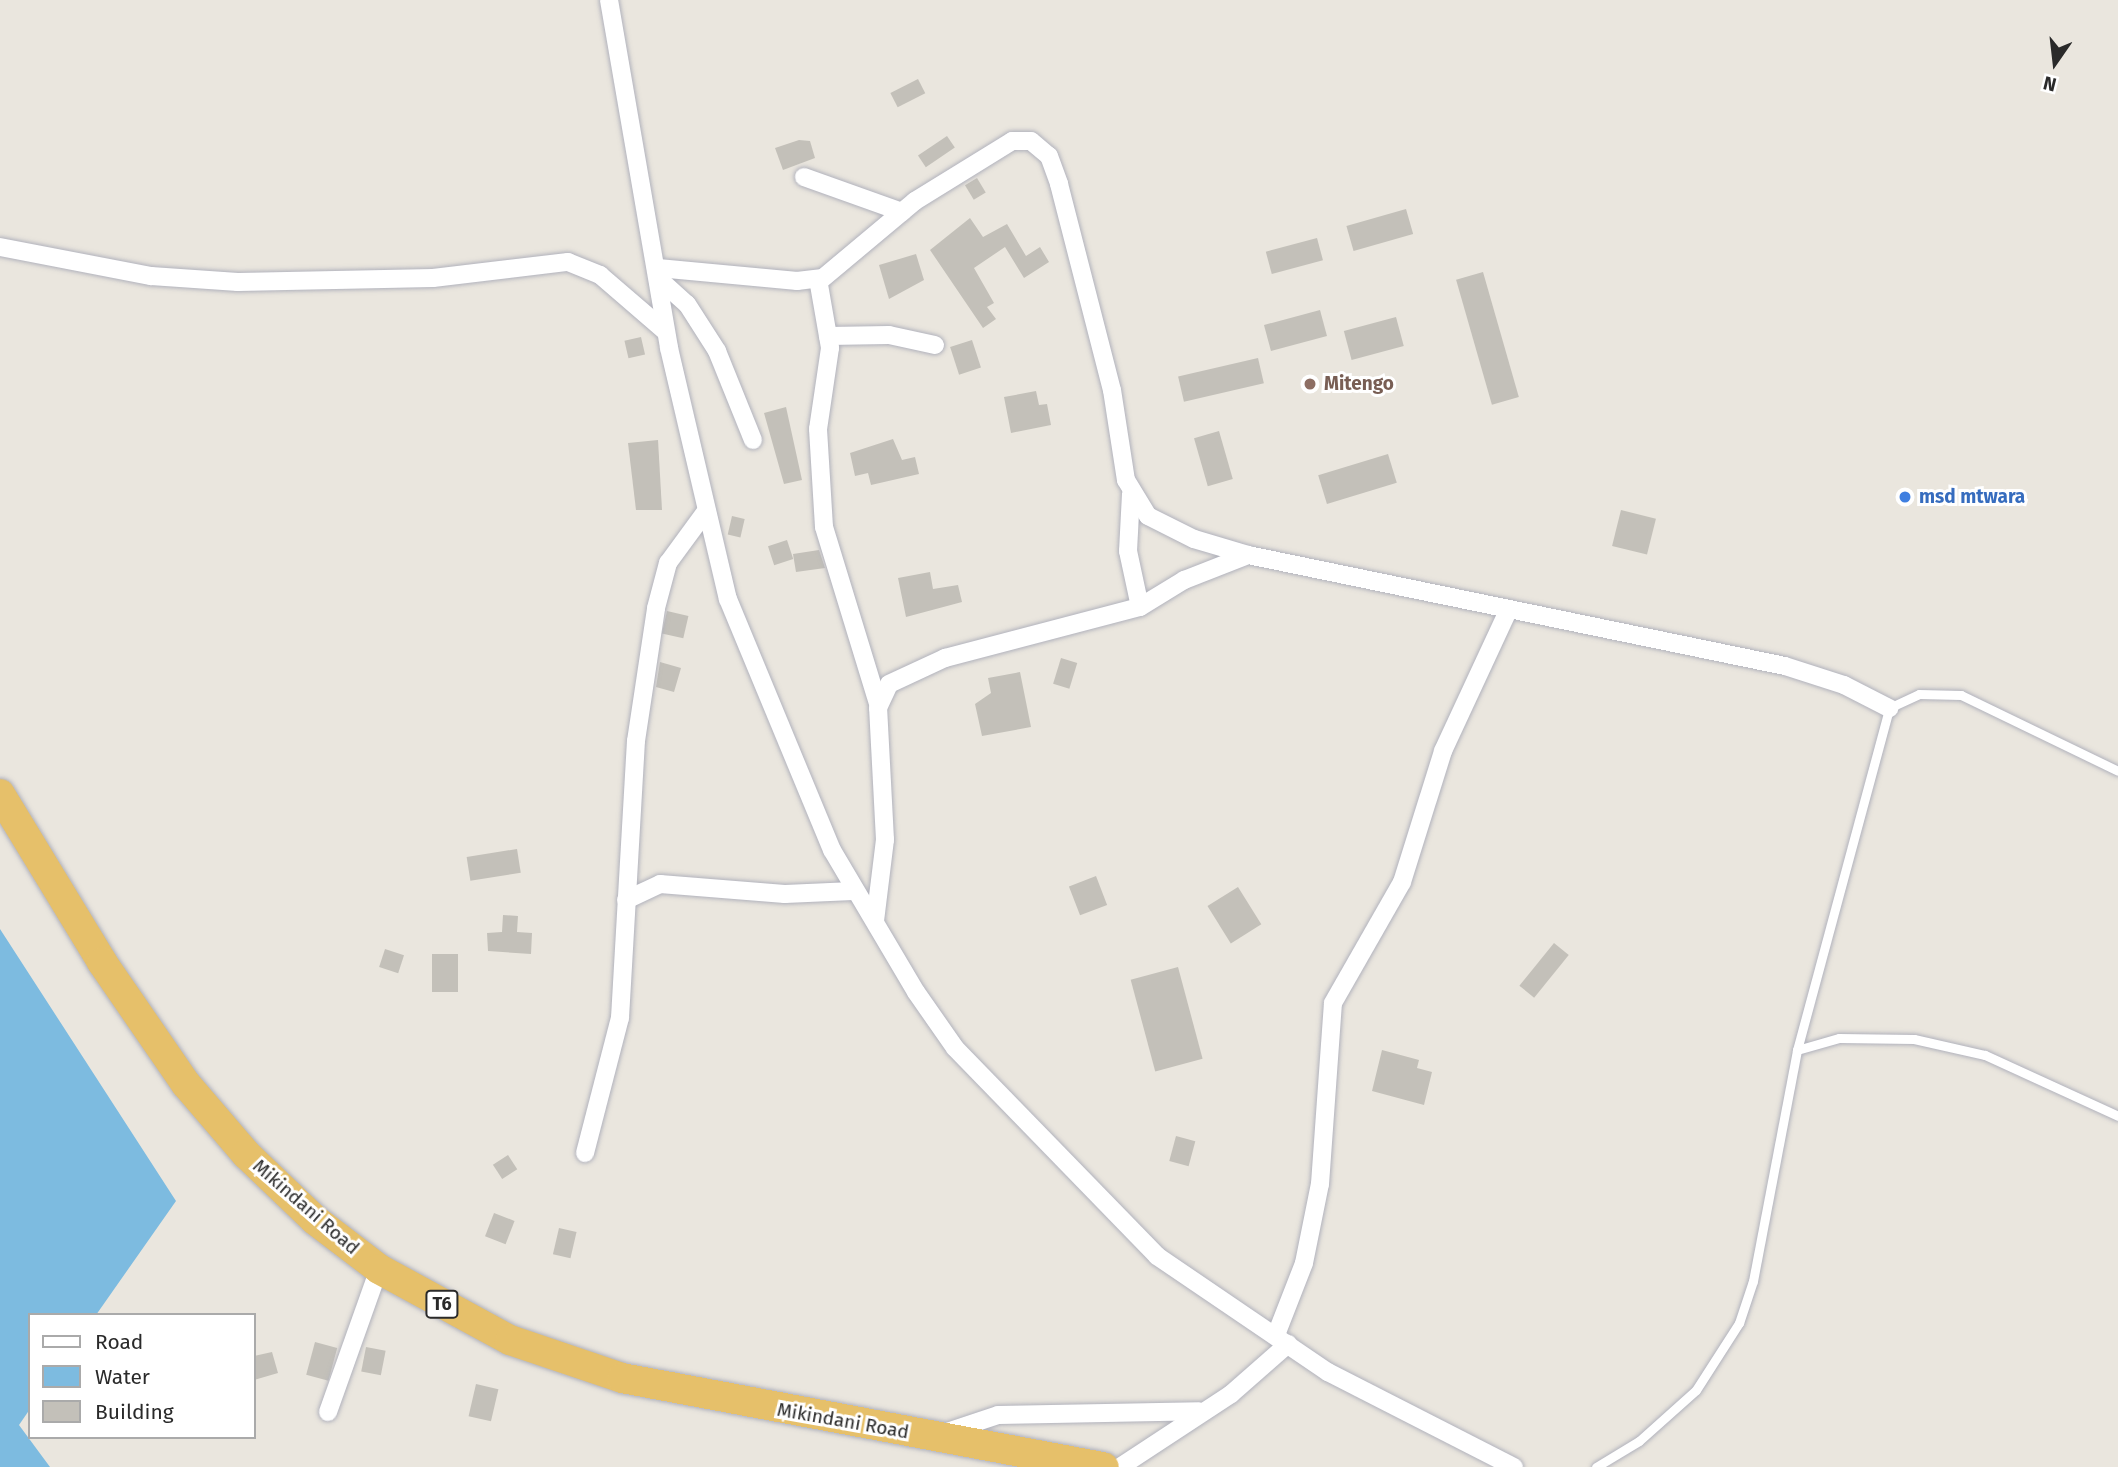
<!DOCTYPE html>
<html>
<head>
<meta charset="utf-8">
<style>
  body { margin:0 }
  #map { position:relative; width:2118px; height:1467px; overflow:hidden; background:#eae6de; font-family:"Fira Sans",sans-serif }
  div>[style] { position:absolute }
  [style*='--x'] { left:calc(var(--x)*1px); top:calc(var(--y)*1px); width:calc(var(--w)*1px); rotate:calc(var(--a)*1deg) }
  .water>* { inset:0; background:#7dbbe0 }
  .building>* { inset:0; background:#c3c0b9; transform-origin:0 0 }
  .roads { filter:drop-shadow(0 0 2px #b1b2bc) drop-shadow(0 0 2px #b1b2bc) }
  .service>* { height:9px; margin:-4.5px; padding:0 4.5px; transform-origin:4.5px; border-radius:4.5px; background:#fff }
  .minor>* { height:18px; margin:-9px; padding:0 9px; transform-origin:9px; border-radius:9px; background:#fff }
  .trunk>* { height:30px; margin:-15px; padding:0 15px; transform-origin:15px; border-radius:15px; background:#e6c06a }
  .dots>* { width:19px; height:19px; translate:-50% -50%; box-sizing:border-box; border:4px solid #fff; border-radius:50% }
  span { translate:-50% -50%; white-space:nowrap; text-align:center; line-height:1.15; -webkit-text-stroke:6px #fff; paint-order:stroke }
  .shield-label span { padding:2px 5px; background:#fff; border:2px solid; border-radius:5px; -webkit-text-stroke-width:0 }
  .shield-label { font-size:18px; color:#2a2a2a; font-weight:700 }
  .education-label { font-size:19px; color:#785e54; font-weight:700 }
  .left { translate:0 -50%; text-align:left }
  .shop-label { font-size:19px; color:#366cbe; font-weight:700 }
  .street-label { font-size:19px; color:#2a2a2a }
  .legend { position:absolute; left:28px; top:1313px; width:228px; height:126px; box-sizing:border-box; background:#fff; border:2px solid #aaa; margin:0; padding:9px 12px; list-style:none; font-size:21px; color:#2a2a2a }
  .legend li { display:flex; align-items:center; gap:14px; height:35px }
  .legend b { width:35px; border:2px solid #aaa }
  .north { position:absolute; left:2020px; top:28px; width:70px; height:70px; -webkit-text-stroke:5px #fff; paint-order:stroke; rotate:194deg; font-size:19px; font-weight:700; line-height:28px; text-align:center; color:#2a2a2a }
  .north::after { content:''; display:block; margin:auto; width:24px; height:32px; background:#2a2a2a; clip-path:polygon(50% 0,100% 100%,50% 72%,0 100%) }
</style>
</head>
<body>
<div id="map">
  <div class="water">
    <i style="clip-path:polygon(0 929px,176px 1201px,96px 1315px,30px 1315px,30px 1409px,19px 1425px,50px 1467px,0 1467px)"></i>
  </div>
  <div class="building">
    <i style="left:918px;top:79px;width:16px;height:31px;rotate:63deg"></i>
    <i style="left:947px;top:136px;width:14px;height:35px;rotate:56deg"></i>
    <i style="clip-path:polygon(799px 140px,810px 141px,815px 158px,783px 170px,775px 148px)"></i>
    <i style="left:977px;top:178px;width:17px;height:14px;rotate:59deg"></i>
    <i style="left:1406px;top:209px;width:26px;height:62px;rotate:74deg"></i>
    <i style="clip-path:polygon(970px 218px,983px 237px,1007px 224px,1026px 256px,1040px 247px,1049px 262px,1024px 278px,1005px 247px,974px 268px,994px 303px,987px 307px,996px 319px,983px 328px,930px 250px)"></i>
    <i style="left:1317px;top:238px;width:23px;height:53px;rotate:75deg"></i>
    <i style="clip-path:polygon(916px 254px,924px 280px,889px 299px,879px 265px)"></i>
    <i style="left:1483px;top:272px;width:130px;height:28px;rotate:74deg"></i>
    <i style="left:1320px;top:310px;width:27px;height:58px;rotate:75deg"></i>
    <i style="left:1396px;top:317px;width:30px;height:54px;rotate:75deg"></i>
    <i style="left:641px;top:337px;width:18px;height:17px;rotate:77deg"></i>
    <i style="left:972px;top:340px;width:29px;height:23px;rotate:72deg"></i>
    <i style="left:1258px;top:358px;width:26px;height:82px;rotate:77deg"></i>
    <i style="clip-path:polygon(1036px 391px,1039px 405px,1047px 404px,1051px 425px,1011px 433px,1004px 397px)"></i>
    <i style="clip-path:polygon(786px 407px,802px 480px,784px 484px,764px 413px)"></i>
    <i style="left:1219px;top:431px;width:50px;height:26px;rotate:74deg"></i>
    <i style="clip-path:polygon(893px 439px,902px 460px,915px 457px,919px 474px,871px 485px,868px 473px,855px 476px,850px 453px)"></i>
    <i style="clip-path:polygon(658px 440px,662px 510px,636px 510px,628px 443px)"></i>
    <i style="left:1388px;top:454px;width:30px;height:73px;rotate:73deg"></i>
    <i style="left:1621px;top:510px;width:36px;height:37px;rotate:14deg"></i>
    <i style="left:732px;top:516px;width:13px;height:19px;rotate:13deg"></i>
    <i style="left:787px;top:540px;width:20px;height:20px;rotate:72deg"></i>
    <i style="clip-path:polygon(819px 550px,825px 568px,796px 572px,793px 554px)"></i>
    <i style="clip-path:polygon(930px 572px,933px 589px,958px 585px,962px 602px,906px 617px,898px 578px)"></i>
    <i style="left:667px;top:611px;width:22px;height:23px;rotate:13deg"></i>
    <i style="left:1061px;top:658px;width:17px;height:27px;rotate:17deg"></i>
    <i style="clip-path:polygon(660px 662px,681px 668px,674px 692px,656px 687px)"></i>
    <i style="clip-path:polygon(1020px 672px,1031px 727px,982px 736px,975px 704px,991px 693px,988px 678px)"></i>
    <i style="left:517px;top:849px;width:24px;height:51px;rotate:81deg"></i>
    <i style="left:1096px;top:876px;width:31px;height:29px;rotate:69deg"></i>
    <i style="left:1238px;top:887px;width:44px;height:36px;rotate:58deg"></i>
    <i style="clip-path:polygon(503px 915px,518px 916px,517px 932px,532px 933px,531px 954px,488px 951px,487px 933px,502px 932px)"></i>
    <i style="left:1554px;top:943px;width:19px;height:55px;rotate:39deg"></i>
    <i style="left:385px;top:949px;width:20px;height:19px;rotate:18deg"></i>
    <i style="left:432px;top:954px;width:26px;height:38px"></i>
    <i style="left:1178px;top:967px;width:95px;height:49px;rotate:75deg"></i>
    <i style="clip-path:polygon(1382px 1050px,1419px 1060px,1417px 1068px,1432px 1072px,1424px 1105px,1372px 1091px)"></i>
    <i style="left:1176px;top:1136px;width:20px;height:26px;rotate:15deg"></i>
    <i style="left:508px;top:1155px;width:17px;height:18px;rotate:57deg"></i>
    <i style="left:494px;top:1213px;width:22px;height:25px;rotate:21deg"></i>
    <i style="left:559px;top:1228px;width:18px;height:27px;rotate:13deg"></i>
    <i style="left:315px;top:1342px;width:23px;height:34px;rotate:15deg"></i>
    <i style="left:366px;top:1347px;width:20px;height:25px;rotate:11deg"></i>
    <i style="clip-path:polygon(272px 1352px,278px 1373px,254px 1380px,254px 1356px)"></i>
    <i style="left:476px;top:1384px;width:23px;height:33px;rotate:13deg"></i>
  </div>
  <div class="roads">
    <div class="service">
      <i style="--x:1797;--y:1050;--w:44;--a:-15.9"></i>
      <i style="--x:1839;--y:1038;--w:75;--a:0.8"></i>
      <i style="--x:1914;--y:1039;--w:73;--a:12.7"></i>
      <i style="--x:1985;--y:1055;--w:146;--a:24.6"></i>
      <i style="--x:1596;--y:1467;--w:50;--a:-31.2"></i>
      <i style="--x:1639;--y:1441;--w:76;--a:-41.8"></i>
      <i style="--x:1696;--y:1390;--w:80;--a:-57.3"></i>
      <i style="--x:1739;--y:1323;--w:44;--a:-71.6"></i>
      <i style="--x:1753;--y:1281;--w:235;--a:-79.2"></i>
      <i style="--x:1797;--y:1050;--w:354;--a:-74.9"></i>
      <i style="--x:1889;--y:708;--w:33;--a:-25"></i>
      <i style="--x:1919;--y:694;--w:42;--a:1.4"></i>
      <i style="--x:1961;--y:695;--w:174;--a:25.8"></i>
    </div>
    <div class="minor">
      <i style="--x:609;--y:0;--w:353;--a:80.2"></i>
      <i style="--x:669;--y:348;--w:258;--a:76.8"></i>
      <i style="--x:728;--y:599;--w:272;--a:67.5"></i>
      <i style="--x:832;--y:850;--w:165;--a:59.4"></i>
      <i style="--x:916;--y:992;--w:68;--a:55.1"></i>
      <i style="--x:955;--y:1048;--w:290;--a:45.8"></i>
      <i style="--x:1157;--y:1256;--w:207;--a:34.2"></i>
      <i style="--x:1328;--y:1372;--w:209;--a:27.1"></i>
      <i style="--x:804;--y:177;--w:104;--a:19.7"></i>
      <i style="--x:0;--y:247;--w:154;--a:10.9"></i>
      <i style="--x:151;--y:276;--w:87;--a:3.9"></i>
      <i style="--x:238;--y:282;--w:195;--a:-1.2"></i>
      <i style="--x:433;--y:278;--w:136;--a:-6.8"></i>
      <i style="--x:568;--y:262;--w:35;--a:22"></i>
      <i style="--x:600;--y:275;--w:86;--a:40.7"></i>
      <i style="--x:658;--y:268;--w:140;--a:5.3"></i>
      <i style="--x:797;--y:281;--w:26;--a:-7"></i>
      <i style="--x:823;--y:278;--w:120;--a:-39.9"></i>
      <i style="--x:915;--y:201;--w:114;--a:-31.7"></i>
      <i style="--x:1012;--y:141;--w:19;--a:0"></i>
      <i style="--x:1031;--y:141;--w:23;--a:40"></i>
      <i style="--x:1049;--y:156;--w:30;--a:70"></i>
      <i style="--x:1059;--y:184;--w:213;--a:75.6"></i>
      <i style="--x:1112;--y:390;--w:91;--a:81.2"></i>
      <i style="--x:1126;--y:480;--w:42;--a:58.6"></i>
      <i style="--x:1148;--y:516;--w:51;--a:26.6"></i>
      <i style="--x:1194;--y:539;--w:56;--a:16.5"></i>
      <i style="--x:1248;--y:555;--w:548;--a:11.68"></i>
      <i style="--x:1785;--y:666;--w:62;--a:17.9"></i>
      <i style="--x:1844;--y:685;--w:51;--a:27.1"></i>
      <i style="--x:818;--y:279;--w:70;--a:80.1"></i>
      <i style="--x:830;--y:348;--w:82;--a:98.4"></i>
      <i style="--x:818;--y:429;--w:98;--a:86.5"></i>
      <i style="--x:824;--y:527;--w:185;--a:73"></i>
      <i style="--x:660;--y:280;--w:36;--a:42"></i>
      <i style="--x:687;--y:304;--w:56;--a:57.4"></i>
      <i style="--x:717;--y:351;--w:96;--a:68"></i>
      <i style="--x:828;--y:336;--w:61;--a:-0.9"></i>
      <i style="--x:889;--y:335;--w:47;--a:12.3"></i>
      <i style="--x:1131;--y:494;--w:57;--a:93"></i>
      <i style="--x:1128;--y:551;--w:57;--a:77.9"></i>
      <i style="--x:626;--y:900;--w:38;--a:-25"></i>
      <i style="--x:660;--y:884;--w:125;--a:4.6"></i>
      <i style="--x:785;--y:894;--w:68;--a:-2.5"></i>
      <i style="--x:875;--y:921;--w:82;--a:-83"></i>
      <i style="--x:885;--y:840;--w:132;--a:-93"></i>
      <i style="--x:878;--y:708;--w:26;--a:-65"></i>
      <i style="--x:889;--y:684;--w:62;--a:-24.9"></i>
      <i style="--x:945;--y:658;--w:202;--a:-14.7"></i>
      <i style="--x:1140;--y:607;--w:52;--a:-31.5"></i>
      <i style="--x:1184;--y:580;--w:69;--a:-21.3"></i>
      <i style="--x:585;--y:1153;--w:139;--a:-75.5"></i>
      <i style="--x:620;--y:1018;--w:277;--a:-86.7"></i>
      <i style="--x:636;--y:741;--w:134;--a:-81.4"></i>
      <i style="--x:656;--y:608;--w:47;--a:-75.1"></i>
      <i style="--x:668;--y:563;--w:64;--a:-53.8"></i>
      <i style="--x:1276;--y:1335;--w:77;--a:-68.7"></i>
      <i style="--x:1304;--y:1263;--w:81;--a:-78.6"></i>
      <i style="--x:1320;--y:1184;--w:181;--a:-85.9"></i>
      <i style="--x:1333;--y:1003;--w:139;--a:-60.3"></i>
      <i style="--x:1402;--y:882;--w:137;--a:-72.6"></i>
      <i style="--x:1443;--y:751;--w:154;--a:-65.1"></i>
      <i style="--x:328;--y:1412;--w:152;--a:-70.4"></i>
      <i style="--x:944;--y:1433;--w:57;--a:-18.4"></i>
      <i style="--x:998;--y:1415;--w:201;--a:-1.1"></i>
      <i style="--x:1120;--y:1467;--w:133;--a:-33.3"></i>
      <i style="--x:1231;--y:1394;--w:76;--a:-41.3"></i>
    </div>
    <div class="trunk">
      <i style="--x:0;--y:794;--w:197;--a:58.7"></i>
      <i style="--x:102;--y:962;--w:148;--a:55.5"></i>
      <i style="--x:186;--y:1084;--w:92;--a:49.4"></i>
      <i style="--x:246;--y:1154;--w:95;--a:43.7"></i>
      <i style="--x:315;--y:1220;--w:81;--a:37.4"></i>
      <i style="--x:379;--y:1269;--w:149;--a:28.5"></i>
      <i style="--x:510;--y:1340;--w:118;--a:18.7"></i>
      <i style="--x:622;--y:1378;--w:490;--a:10.5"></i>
    </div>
  </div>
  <div class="dots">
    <i style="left:1310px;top:384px;background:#8d6e63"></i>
    <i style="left:1905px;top:497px;background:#3f7fe0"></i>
  </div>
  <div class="shield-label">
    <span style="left:442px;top:1304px">T6</span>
  </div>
  <div class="education-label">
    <span class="left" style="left:1324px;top:384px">Mitengo</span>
  </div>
  <div class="shop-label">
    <span class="left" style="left:1919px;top:497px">msd mtwara</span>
  </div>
  <div class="street-label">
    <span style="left:306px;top:1207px;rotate:41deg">Mikindani Road</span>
    <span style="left:843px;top:1421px;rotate:10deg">Mikindani Road</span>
  </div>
  <ul class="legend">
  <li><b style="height:9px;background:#fff"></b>Road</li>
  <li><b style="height:19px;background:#7dbbe0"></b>Water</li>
  <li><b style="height:19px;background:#c3c0b9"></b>Building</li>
  </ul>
  <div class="north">N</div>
</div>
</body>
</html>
